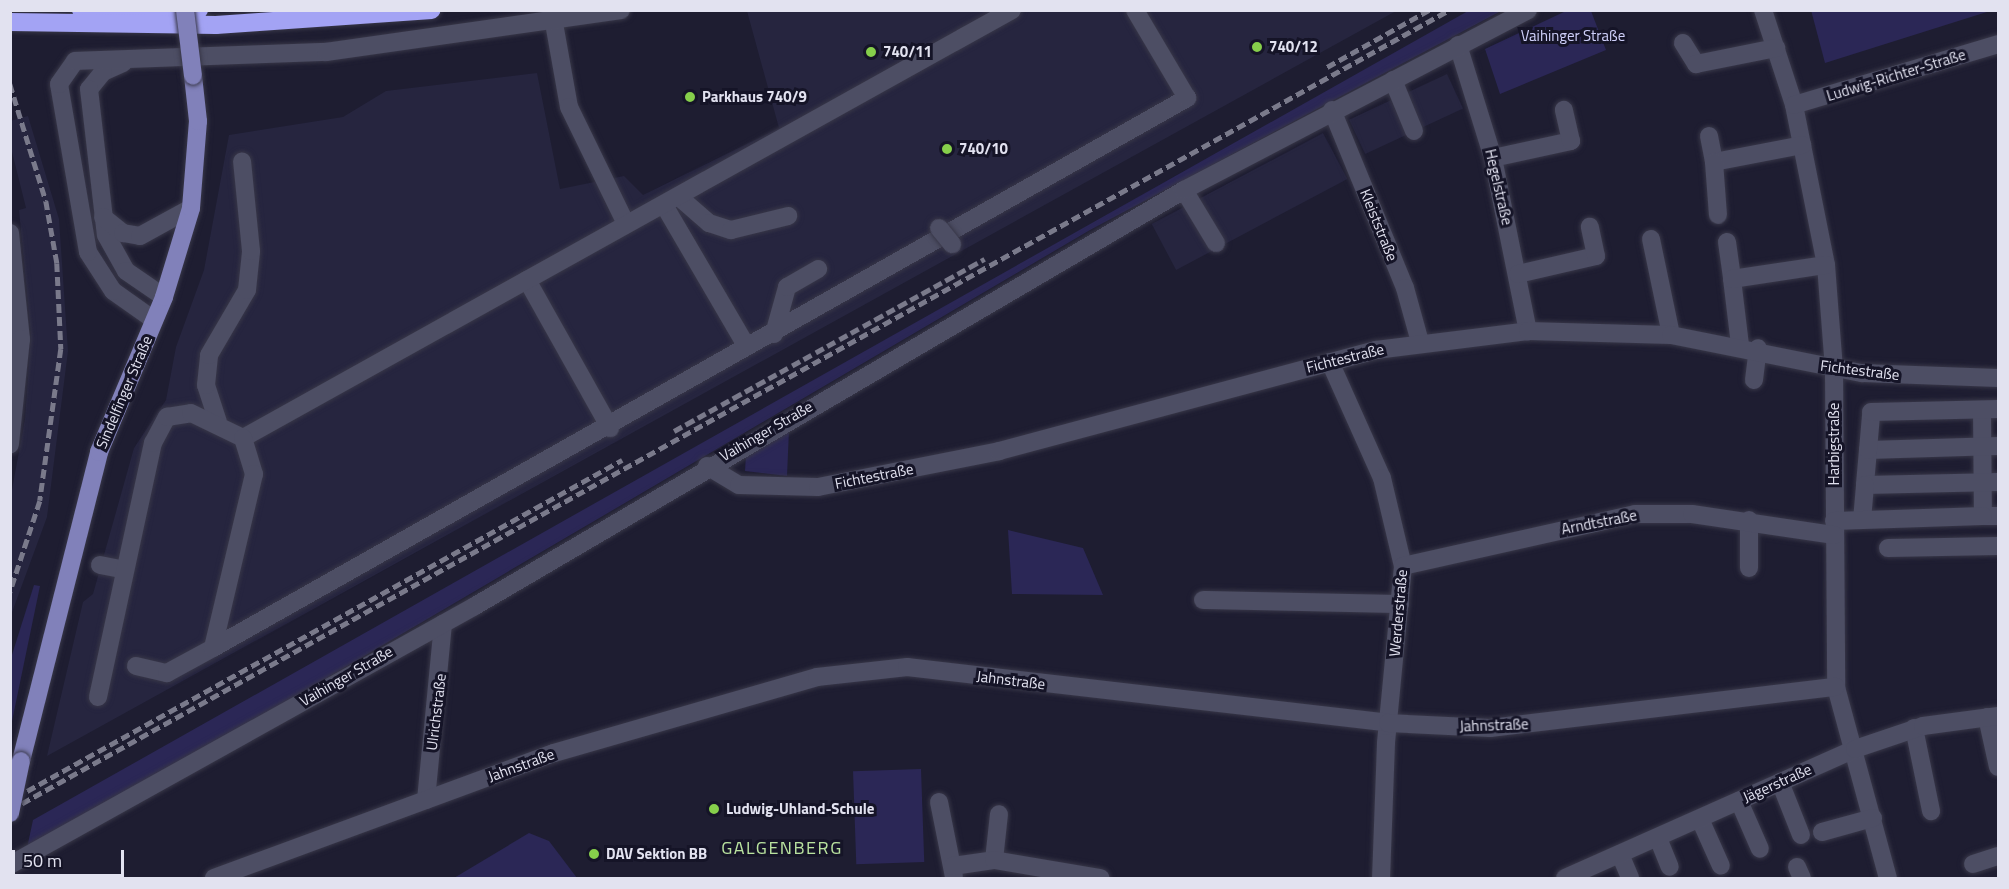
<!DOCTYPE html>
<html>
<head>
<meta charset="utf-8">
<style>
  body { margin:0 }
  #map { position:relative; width:2009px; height:889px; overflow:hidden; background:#1e1d31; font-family:"Titillium Web",sans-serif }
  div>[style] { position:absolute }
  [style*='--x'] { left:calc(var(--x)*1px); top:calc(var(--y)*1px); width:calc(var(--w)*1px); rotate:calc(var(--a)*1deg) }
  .built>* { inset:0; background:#26253f; transform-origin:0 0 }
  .green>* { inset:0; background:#2b2756; transform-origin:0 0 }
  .roads { filter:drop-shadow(0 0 2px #383748) drop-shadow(0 0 2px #383748) }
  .minor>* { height:18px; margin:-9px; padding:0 9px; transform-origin:9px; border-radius:9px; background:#4d4e64 }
  .major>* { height:18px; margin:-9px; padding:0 9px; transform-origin:9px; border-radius:9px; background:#8181ba }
  .highway>* { height:18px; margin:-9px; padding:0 9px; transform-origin:9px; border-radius:9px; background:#a3a3f4 }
  .rail>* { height:4.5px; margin-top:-2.25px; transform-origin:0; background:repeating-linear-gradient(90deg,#7a7a8b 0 9px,transparent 0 13.5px) }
  .bridges { filter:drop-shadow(0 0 2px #383748) drop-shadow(0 0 2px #383748) }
  .minor-bridge>* { height:18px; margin:-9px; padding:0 9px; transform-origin:9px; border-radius:9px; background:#4d4e64 }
  .major-bridge>* { height:18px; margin:-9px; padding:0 9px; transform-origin:9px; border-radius:9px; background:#8181ba }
  .dots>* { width:16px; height:16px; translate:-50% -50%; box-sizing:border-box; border:3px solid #151427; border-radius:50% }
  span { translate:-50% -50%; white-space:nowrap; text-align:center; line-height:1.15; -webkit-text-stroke:6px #151427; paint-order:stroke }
  .park-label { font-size:15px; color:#cfd0fa }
  .poi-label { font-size:15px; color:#e2e2f0; font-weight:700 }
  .left { translate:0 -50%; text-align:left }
  .street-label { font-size:15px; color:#e2e2f0 }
  .quarter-label { font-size:18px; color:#b9e29f; letter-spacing:1.5px }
  .frame { position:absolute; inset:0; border:12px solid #e2e2f0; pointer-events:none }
  .scale { position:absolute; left:12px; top:850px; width:112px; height:27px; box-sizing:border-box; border:3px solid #e2e2f0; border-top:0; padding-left:8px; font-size:18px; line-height:21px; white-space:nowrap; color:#e2e2f0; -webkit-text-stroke:4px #151427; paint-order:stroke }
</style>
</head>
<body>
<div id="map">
  <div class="built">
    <i style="clip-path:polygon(747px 11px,1396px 11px,47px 756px,83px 602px,93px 594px,134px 448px,166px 400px,176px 347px,204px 270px,229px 135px,343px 117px,386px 91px,537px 73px,560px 189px,624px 176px,643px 195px,779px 128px)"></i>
    <i style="left:1447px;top:74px;width:38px;height:108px;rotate:65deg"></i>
    <i style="clip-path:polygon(28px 116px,59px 219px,68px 351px,47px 517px,11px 615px,11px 495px,25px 419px,31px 335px,19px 210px,26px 208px,11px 148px,10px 121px)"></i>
    <i style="left:1323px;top:133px;width:52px;height:194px;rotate:62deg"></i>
  </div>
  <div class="green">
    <i style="clip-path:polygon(1811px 10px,1990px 10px,1990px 11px,1825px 63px)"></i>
    <i style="clip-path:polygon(1468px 11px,1501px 11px,1090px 230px,170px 770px,27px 848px,33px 820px)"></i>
    <i style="clip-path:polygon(1591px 11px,1606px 50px,1500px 94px,1485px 49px,1566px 11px)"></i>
    <i style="clip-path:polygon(789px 430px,787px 476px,745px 471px,746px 455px)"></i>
    <i style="clip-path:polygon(1008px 530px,1083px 548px,1103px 595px,1012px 594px)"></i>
    <i style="clip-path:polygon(34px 585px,40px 586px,11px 726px,11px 658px)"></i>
    <i style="left:921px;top:769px;width:93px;height:68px;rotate:88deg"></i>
    <i style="clip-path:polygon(529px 833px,549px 841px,577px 878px,454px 878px)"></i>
  </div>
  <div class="roads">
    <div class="minor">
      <i style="--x:1763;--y:10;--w:100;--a:71.9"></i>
      <i style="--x:1794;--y:105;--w:163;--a:78.7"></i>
      <i style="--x:1826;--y:265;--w:104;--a:85.6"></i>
      <i style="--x:1834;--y:369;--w:318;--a:89.6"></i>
      <i style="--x:1836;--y:687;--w:198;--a:74.8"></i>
      <i style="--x:554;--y:23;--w:85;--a:79.9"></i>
      <i style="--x:569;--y:107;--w:130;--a:64"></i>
      <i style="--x:1683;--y:43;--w:25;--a:58"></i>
      <i style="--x:1696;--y:64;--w:82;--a:-11.3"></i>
      <i style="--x:1458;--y:45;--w:118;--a:72.8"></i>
      <i style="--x:1493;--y:158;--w:177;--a:78.6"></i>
      <i style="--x:123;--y:63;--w:22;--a:156"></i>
      <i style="--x:103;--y:72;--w:22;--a:129"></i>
      <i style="--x:89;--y:89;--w:147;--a:83.4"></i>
      <i style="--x:106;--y:235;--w:41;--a:60.9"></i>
      <i style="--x:126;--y:271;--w:46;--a:34.4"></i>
      <i style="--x:1393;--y:80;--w:55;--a:67.6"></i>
      <i style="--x:1794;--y:105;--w:213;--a:-16.6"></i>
      <i style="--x:1332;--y:110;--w:192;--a:67.7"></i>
      <i style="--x:1405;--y:288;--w:56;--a:74.5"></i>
      <i style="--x:1709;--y:136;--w:26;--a:79"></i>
      <i style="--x:1714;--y:162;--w:90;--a:-10.9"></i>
      <i style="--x:1493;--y:158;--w:80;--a:-12.3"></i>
      <i style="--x:1571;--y:141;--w:32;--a:-103"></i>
      <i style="--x:1714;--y:162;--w:53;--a:85.7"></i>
      <i style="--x:1184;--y:190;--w:62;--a:58.9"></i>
      <i style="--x:679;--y:197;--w:40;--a:41"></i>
      <i style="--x:709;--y:223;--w:23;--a:18"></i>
      <i style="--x:731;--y:230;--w:59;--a:-13.8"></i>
      <i style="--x:664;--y:205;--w:164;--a:59.7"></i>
      <i style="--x:103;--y:217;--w:26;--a:39"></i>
      <i style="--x:123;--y:233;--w:17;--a:10"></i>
      <i style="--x:140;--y:236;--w:58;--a:-28.8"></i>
      <i style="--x:10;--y:233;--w:107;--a:84.1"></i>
      <i style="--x:21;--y:339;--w:106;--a:96"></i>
      <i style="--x:1651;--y:239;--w:98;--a:78.2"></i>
      <i style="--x:1727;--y:242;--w:37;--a:82"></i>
      <i style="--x:1518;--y:274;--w:80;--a:-13"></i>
      <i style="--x:1596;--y:256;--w:30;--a:-102"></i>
      <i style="--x:527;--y:280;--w:170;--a:60.7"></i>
      <i style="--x:154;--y:320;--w:50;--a:-144.7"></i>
      <i style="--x:113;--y:291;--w:46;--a:-122.7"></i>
      <i style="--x:88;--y:252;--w:170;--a:-99.8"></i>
      <i style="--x:59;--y:84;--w:28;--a:-55"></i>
      <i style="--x:75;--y:61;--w:251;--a:-2.1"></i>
      <i style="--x:326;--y:52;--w:298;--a:-8.1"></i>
      <i style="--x:774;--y:334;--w:49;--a:-74.5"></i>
      <i style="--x:787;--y:287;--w:36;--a:-30"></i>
      <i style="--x:1740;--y:345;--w:66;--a:-96.9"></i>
      <i style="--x:1732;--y:279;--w:95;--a:-8.5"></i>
      <i style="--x:1330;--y:362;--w:127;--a:65.9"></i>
      <i style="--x:1382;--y:478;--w:90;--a:76.6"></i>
      <i style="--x:1403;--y:566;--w:178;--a:95.5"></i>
      <i style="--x:1386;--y:743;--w:135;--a:92.1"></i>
      <i style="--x:1754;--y:380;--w:32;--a:-83"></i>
      <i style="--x:1982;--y:410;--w:106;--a:89.5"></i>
      <i style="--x:1983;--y:516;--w:15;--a:0"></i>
      <i style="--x:218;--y:422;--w:39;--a:-108"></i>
      <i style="--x:206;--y:385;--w:30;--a:-84"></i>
      <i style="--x:209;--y:355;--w:75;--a:-59.7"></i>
      <i style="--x:247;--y:290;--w:39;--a:-84"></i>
      <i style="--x:251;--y:251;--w:90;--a:-95.7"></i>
      <i style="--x:243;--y:438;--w:880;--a:-29.1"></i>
      <i style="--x:1998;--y:446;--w:130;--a:178.2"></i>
      <i style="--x:1868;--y:450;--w:35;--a:95"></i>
      <i style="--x:1865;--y:485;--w:133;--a:-1.3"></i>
      <i style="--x:1868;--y:450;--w:38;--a:-85"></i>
      <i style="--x:1871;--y:412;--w:127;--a:-1.4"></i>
      <i style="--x:707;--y:466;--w:37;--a:31"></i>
      <i style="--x:739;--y:485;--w:79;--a:1.5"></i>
      <i style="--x:818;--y:487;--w:185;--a:-11.2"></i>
      <i style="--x:999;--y:451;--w:390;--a:-15"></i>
      <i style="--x:1376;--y:350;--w:153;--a:-7.1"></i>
      <i style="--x:1528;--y:331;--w:143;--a:1.6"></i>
      <i style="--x:1671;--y:335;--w:195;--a:11.3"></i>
      <i style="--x:1862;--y:373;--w:136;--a:2.1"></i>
      <i style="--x:1749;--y:520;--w:48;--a:90"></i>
      <i style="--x:1862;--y:520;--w:35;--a:-85"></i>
      <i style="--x:1834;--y:521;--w:149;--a:-1.9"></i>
      <i style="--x:1888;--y:548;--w:110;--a:-1"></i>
      <i style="--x:100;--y:565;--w:25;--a:11"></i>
      <i style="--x:1403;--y:566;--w:238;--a:-12.6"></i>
      <i style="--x:1635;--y:514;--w:57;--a:0"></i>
      <i style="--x:1692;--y:514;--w:144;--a:8.4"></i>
      <i style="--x:1203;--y:600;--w:197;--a:1.2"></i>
      <i style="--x:136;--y:666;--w:32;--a:13"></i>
      <i style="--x:167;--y:673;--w:52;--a:-28.5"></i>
      <i style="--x:98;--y:697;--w:260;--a:-77.8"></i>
      <i style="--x:153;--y:443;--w:30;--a:-62"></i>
      <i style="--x:167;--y:417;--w:24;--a:-9"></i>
      <i style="--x:191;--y:413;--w:58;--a:25.7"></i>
      <i style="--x:243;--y:438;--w:38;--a:73"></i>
      <i style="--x:254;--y:474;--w:179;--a:103.3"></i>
      <i style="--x:213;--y:648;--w:1119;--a:-29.45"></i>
      <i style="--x:1187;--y:98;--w:102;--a:-120.6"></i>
      <i style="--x:1987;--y:717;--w:51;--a:77.6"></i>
      <i style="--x:1914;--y:728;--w:85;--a:78.4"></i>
      <i style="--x:1780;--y:782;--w:57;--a:68.4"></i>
      <i style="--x:426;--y:800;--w:177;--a:-84.5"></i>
      <i style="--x:1739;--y:801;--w:52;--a:66.4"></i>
      <i style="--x:939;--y:802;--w:76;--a:78.7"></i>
      <i style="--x:1700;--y:819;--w:51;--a:65.9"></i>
      <i style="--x:1822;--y:832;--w:53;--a:-15.4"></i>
      <i style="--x:1658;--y:838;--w:31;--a:68"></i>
      <i style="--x:1620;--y:854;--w:26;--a:67"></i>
      <i style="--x:994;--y:860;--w:46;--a:-83.8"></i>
      <i style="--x:1973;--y:864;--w:26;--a:-18"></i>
      <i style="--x:10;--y:865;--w:532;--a:-29.12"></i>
      <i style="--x:475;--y:606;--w:822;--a:-30.4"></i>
      <i style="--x:1184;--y:190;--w:388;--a:-27.6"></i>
      <i style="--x:953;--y:866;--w:41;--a:-8.3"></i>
      <i style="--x:994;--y:860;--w:108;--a:9.6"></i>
      <i style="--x:1797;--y:867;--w:12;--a:66"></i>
      <i style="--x:214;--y:878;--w:362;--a:-20.2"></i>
      <i style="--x:554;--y:753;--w:274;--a:-16.1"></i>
      <i style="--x:817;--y:677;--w:91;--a:-6.3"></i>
      <i style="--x:907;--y:667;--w:484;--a:6.6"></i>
      <i style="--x:1388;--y:723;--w:102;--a:2.8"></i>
      <i style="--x:1490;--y:728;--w:348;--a:-6.8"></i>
      <i style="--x:1565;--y:878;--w:317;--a:-24"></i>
      <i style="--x:1855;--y:749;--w:72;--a:-18.7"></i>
      <i style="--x:1923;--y:726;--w:76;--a:-7.6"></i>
    </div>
    <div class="major">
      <i style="--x:21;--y:761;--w:319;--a:-75.8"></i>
      <i style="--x:99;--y:452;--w:168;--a:-67.2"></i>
      <i style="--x:164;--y:297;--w:93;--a:-73.1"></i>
      <i style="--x:191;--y:208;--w:87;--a:-85.4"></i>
      <i style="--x:198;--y:121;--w:45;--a:-96.3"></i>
    </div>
    <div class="highway">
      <i style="--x:81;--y:10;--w:118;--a:0"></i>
      <i style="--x:10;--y:22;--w:206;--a:0.8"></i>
      <i style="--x:216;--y:25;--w:216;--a:-4"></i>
    </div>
  </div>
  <div class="rail">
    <i style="--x:1327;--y:67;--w:117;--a:-29.2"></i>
    <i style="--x:10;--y:84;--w:122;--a:72.9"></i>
    <i style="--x:46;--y:201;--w:63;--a:79.9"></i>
    <i style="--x:57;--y:263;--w:86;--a:87.3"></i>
    <i style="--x:61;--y:349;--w:153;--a:97.9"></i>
    <i style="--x:40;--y:501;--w:96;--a:108.2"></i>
    <i style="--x:674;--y:431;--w:355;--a:-29"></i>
    <i style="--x:27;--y:791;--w:681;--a:-29.09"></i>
    <i style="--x:10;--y:810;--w:1646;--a:-29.07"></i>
  </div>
  <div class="bridges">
    <div class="minor-bridge">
      <i style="--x:939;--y:228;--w:21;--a:51"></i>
    </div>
    <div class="major-bridge">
      <i style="--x:185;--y:10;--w:66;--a:83.1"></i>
      <i style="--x:10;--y:813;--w:53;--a:-78.1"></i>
    </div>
  </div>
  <div class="dots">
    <i style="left:1257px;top:47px;background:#86cf4b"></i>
    <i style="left:871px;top:52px;background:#86cf4b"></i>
    <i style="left:690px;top:97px;background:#86cf4b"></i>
    <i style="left:947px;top:149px;background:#86cf4b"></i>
    <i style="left:714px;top:809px;background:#86cf4b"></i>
    <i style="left:594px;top:854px;background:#86cf4b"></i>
  </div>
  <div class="park-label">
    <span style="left:1573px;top:36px">Vaihinger Straße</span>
  </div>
  <div class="poi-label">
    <span class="left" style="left:1269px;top:47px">740/12</span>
    <span class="left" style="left:883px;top:52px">740/11</span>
    <span class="left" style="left:702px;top:97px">Parkhaus 740/9</span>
    <span class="left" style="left:959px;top:149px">740/10</span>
    <span class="left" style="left:726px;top:809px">Ludwig-Uhland-Schule</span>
    <span class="left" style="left:606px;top:854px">DAV Sektion BB</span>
  </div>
  <div class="street-label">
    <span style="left:1896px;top:75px;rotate:-17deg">Ludwig-Richter-Straße</span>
    <span style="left:1499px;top:187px;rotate:77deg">Hegelstraße</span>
    <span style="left:1379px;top:225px;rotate:68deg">Kleiststraße</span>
    <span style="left:1345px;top:358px;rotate:-14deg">Fichtestraße</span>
    <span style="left:1860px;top:370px;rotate:7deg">Fichtestraße</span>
    <span style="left:124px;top:392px;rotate:-67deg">Sindelfinger Straße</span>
    <span style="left:766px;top:431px;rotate:-30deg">Vaihinger Straße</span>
    <span style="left:1834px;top:444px;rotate:-90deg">Harbigstraße</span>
    <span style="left:874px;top:476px;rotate:-11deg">Fichtestraße</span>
    <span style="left:1599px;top:522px;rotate:-11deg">Arndtstraße</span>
    <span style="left:1398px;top:613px;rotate:-85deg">Werderstraße</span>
    <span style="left:346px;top:676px;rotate:-30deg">Vaihinger Straße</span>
    <span style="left:1011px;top:680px;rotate:7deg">Jahnstraße</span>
    <span style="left:436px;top:712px;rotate:-83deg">Ulrichstraße</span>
    <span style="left:1494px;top:725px;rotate:-2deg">Jahnstraße</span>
    <span style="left:521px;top:765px;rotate:-20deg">Jahnstraße</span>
    <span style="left:1777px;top:783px;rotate:-24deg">Jägerstraße</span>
  </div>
  <div class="quarter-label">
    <span style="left:782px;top:848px">GALGENBERG</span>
  </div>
  <div class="frame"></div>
  <div class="scale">50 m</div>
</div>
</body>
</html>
